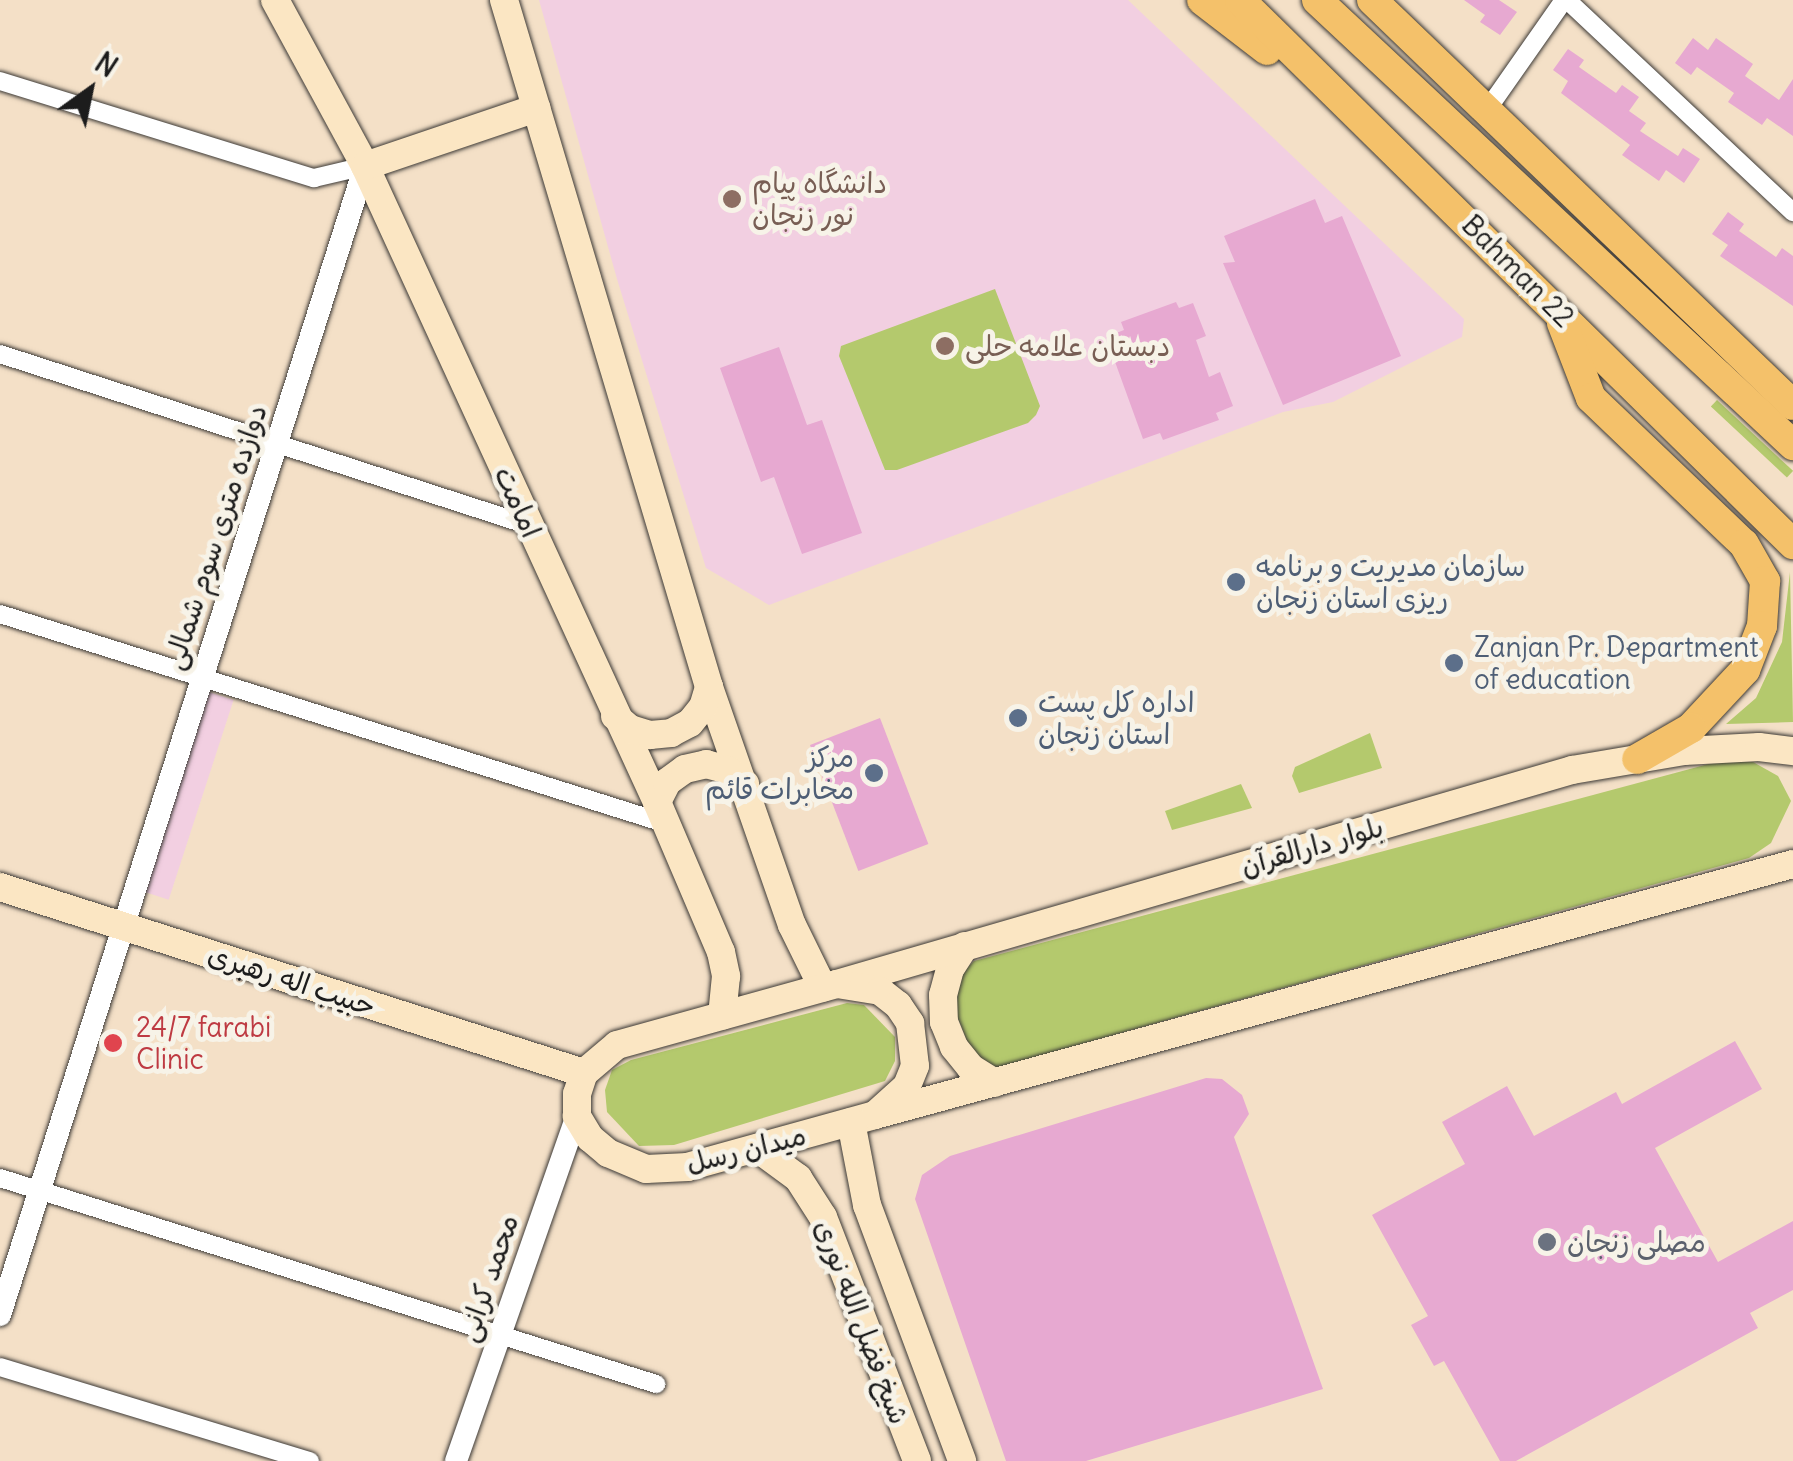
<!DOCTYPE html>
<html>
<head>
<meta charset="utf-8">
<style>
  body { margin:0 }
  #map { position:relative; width:1793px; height:1461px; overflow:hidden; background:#f4e0c7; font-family:Delius,"Playpen Sans Arabic",sans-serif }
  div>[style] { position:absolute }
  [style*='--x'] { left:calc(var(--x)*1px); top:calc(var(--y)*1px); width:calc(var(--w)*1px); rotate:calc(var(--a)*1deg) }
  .built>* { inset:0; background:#f2cfe1; transform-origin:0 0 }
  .green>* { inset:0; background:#b4c96d; transform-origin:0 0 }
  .building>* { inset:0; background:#e7a9d1; transform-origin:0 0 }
  .roads { filter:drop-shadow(0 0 2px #3c3936) drop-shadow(0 0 2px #3c3936) }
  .minor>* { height:18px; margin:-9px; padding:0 9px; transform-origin:9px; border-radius:9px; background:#fff }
  .tertiary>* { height:22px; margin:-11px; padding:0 11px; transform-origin:11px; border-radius:11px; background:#fff }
  .secondary>* { height:28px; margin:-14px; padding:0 14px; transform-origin:14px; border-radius:14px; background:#fbe6c3 }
  .trunk>* { height:30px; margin:-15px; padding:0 15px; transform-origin:15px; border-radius:15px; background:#f4c16a }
  .dots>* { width:28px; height:28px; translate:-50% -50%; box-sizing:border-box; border:5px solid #f7f3e8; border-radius:50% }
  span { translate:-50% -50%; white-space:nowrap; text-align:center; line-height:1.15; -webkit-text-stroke:10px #f7f3e8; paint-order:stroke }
  .education-label { font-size:28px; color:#785e54 }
  .left { translate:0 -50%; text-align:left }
  .street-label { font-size:28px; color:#1c1c1c }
  .service-label { font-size:28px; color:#4e5e75 }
  .right { translate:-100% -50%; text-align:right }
  .health-label { font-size:28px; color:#be3a42 }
  .worship-label { font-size:28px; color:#5b616d }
  .north { position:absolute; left:40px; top:40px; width:100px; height:100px; -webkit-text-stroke:8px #f7f3e8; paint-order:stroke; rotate:33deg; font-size:28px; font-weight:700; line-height:40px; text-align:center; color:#1c1c1c }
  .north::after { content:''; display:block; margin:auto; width:35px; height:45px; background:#1c1c1c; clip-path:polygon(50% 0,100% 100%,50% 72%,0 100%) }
</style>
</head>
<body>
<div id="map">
  <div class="built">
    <i style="clip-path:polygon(539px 0,1128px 0,1464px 319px,1462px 337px,1333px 402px,1283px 412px,769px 605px,706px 568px,617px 279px)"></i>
    <i style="left:206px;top:691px;width:29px;height:210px;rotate:18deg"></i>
  </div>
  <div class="green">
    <i style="clip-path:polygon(995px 289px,1040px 406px,1036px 415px,1028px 423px,997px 434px,897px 470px,885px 470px,839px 356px,841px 346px)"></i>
    <i style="left:1717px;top:400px;width:104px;height:9px;rotate:43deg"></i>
    <i style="clip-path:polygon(1790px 572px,1793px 722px,1726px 724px,1756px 698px,1782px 642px)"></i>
    <i style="clip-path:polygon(1370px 733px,1382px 768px,1299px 793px,1292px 776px,1295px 767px)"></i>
    <i style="clip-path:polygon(1716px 762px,1753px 762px,1778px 776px,1791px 801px,1771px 843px,1749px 858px,995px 1068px,972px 1053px,955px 1011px,961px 974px,974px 961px)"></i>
    <i style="clip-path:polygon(1241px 784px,1252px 808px,1172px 830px,1165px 811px)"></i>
    <i style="clip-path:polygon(847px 1003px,864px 1005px,895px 1037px,895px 1061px,885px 1081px,674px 1145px,639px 1146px,607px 1112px,605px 1090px,612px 1070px,631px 1060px)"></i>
  </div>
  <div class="building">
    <i style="clip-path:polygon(1464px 0,1499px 0,1517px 12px,1500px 35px,1480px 22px,1485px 15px)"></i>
    <i style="clip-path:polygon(1693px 38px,1708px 50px,1716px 38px,1753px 64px,1745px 76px,1779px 100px,1793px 79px,1793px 136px,1767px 118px,1762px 125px,1728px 102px,1734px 93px,1697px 67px,1691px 75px,1675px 63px)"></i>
    <i style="clip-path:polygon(1568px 49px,1584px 60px,1579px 67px,1616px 93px,1622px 85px,1639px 97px,1629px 111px,1646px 123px,1640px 131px,1678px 156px,1683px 148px,1700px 159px,1684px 183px,1666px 170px,1659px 181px,1622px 155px,1630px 145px,1561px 93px,1568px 81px,1553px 70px)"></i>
    <i style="clip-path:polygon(1315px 199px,1325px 223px,1342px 216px,1401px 356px,1283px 405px,1223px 263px,1235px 262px,1224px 236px)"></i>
    <i style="clip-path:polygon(1728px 212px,1744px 224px,1739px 231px,1776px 257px,1782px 248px,1793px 256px,1793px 306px,1720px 256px,1728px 245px,1712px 234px)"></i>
    <i style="clip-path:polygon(1176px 302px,1179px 308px,1193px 303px,1206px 336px,1196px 340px,1209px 377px,1220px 372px,1233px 406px,1216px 413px,1219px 420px,1163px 440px,1160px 433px,1143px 439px,1106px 337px,1124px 330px,1121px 322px)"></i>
    <i style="clip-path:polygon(779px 347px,807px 425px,822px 420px,862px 533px,802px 554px,774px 477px,761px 482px,720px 368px)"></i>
    <i style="left:880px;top:718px;width:135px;height:75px;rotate:69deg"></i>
    <i style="clip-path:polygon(1735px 1041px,1762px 1089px,1655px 1148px,1718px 1262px,1793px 1221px,1793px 1290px,1750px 1313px,1758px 1328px,1516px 1461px,1500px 1461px,1444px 1361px,1434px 1366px,1411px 1325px,1428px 1316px,1372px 1215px,1465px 1164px,1442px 1122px,1507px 1086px,1534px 1136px,1616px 1092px,1622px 1104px)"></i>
    <i style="clip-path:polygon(1206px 1078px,1222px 1079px,1242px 1095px,1249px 1114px,1234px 1137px,1323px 1389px,1086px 1461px,1006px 1461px,915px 1199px,922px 1175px,950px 1156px)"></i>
  </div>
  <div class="roads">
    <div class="minor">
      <i style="--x:1567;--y:0;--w:310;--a:43.2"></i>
      <i style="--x:0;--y:81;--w:329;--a:17.2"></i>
      <i style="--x:314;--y:178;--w:52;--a:-13.2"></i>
      <i style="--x:1487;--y:110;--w:134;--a:-55"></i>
      <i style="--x:0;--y:354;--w:555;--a:17.95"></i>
      <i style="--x:0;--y:614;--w:696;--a:17.47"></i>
      <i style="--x:0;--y:1178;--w:688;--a:17.43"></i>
      <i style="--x:0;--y:1367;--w:324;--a:16.9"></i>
    </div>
    <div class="tertiary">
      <i style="--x:0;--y:1315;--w:1206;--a:-72.38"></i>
      <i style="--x:456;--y:1461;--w:366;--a:-70.7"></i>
    </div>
    <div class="secondary">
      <i style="--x:275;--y:0;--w:189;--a:61.5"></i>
      <i style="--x:365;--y:166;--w:700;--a:65.34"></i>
      <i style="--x:657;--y:802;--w:163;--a:66.9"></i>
      <i style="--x:721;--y:952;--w:25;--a:78"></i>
      <i style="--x:726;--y:976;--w:40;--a:95.7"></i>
      <i style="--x:504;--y:0;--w:717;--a:73.38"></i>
      <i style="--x:709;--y:687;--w:252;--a:70.8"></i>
      <i style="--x:792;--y:925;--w:70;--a:63.8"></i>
      <i style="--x:365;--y:166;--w:181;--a:-18.7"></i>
      <i style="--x:615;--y:716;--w:20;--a:41"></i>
      <i style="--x:630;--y:729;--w:21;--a:17"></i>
      <i style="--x:650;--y:735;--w:21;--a:-5"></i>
      <i style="--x:671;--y:733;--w:21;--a:-28"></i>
      <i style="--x:690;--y:723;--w:21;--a:-51"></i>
      <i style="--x:703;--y:707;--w:21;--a:-73"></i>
      <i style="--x:657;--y:802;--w:22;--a:-63"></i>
      <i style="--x:667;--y:782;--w:22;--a:-36"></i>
      <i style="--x:685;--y:769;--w:22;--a:-13"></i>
      <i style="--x:706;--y:764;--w:23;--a:15"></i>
      <i style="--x:728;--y:770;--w:22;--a:39"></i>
      <i style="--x:0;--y:887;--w:613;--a:17.67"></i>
      <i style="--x:965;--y:946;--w:27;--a:123"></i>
      <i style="--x:950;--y:969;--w:27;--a:105"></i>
      <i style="--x:943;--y:995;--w:27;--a:88"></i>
      <i style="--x:944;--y:1022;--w:27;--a:68"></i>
      <i style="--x:954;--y:1047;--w:27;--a:51"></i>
      <i style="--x:971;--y:1068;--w:28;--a:32"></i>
      <i style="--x:837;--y:984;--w:766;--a:-16.23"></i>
      <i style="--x:1572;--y:770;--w:114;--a:-9.6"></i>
      <i style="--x:1684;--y:751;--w:75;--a:-3.1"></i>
      <i style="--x:1759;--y:747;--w:34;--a:7"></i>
      <i style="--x:837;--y:984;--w:44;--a:9.2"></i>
      <i style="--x:880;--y:991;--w:23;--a:38"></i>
      <i style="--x:898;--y:1005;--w:22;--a:56"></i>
      <i style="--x:910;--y:1023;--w:43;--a:83.4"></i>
      <i style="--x:915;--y:1066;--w:22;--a:112"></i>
      <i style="--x:907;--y:1086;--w:43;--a:137.8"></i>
      <i style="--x:875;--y:1115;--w:194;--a:164.5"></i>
      <i style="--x:688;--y:1167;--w:42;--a:177.3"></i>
      <i style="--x:646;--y:1169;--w:41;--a:-157.2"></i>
      <i style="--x:608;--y:1153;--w:23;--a:-140"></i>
      <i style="--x:590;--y:1138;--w:26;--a:-121"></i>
      <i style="--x:577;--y:1116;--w:22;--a:-90"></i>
      <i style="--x:577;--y:1094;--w:22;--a:-72"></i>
      <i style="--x:584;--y:1073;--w:43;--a:-40.3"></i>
      <i style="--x:617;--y:1045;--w:228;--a:-15.5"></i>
      <i style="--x:875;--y:1115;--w:952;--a:-15.29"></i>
      <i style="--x:851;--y:1122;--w:85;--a:79.1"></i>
      <i style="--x:867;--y:1205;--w:273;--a:69.6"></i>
      <i style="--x:757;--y:1148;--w:51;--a:36.2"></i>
      <i style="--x:798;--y:1178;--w:46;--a:57.3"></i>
      <i style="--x:823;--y:1217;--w:261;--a:68.9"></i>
    </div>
    <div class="trunk">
      <i style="--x:1202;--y:0;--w:82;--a:37.6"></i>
      <i style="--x:1240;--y:0;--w:776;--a:44.53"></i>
      <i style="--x:1317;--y:0;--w:652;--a:43.07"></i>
      <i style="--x:1372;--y:0;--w:584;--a:43.89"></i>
      <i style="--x:1562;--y:323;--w:80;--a:68.9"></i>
      <i style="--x:1591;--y:398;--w:211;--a:43.7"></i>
      <i style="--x:1744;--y:544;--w:43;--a:60.4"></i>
      <i style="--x:1765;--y:581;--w:45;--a:93.8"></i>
      <i style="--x:1762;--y:626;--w:47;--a:111.1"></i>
      <i style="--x:1745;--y:670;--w:79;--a:133"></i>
      <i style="--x:1691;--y:728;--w:62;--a:150.1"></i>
    </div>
  </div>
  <div class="dots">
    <i style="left:732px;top:199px;background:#8d6e63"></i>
    <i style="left:945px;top:346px;background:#8d6e63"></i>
    <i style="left:1236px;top:582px;background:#5c6f8a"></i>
    <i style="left:1454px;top:663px;background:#5c6f8a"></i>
    <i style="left:1018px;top:718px;background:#5c6f8a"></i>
    <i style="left:874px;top:773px;background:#5c6f8a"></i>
    <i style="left:113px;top:1043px;background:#e0444e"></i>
    <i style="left:1547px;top:1242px;background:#6b7280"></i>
  </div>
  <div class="education-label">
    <span class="left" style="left:752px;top:199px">دانشگاه پیام<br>نور زنجان</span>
    <span class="left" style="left:965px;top:346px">دبستان علامه حلی</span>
  </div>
  <div class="street-label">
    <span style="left:1518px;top:271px;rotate:45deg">Bahman 22</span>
    <span style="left:518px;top:502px;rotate:66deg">امامت</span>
    <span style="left:215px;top:537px;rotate:-72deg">دوازده متری سوم شمالی</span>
    <span style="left:1312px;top:846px;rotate:-16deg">بلوار دارالقرآن</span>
    <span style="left:292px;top:980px;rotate:18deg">حبیب اله رهبری</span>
    <span style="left:746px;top:1149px;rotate:-14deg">میدان رسل</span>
    <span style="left:488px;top:1278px;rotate:-71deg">محمد کرانی</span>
    <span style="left:862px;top:1322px;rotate:69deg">شیخ فضل الله نوری</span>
  </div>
  <div class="service-label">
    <span class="left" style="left:1256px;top:582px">سازمان مدیریت و برنامه<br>ریزی استان زنجان</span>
    <span class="left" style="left:1474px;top:663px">Zanjan Pr. Department<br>of education</span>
    <span class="left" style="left:1038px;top:718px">اداره کل پست<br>استان زنجان</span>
    <span class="right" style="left:854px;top:773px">مرکز<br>مخابرات قائم</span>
  </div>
  <div class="health-label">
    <span class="left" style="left:136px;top:1043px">24/7 farabi<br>Clinic</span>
  </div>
  <div class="worship-label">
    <span class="left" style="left:1567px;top:1242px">مصلی زنجان</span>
  </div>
  <div class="north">N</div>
</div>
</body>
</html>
